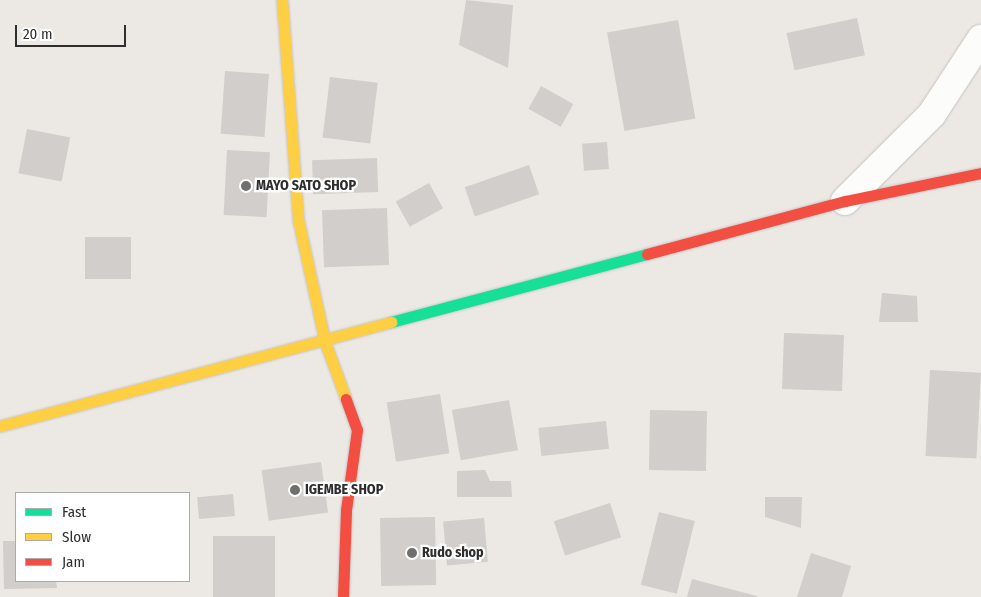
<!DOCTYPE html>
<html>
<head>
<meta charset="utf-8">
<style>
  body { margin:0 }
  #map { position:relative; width:981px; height:597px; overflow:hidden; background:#ece8e4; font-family:"Fira Sans Condensed",sans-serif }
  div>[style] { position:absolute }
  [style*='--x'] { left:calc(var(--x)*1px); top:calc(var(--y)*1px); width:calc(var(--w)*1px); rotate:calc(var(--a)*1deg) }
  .building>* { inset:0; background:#d1cecb; transform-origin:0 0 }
  .roads { filter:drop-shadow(0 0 1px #c5c4c5) drop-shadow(0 0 1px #c5c4c5) }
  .street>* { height:28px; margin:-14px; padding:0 14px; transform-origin:14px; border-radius:14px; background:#fcfcfb }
  .fast>* { height:11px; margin:-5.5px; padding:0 5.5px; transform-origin:5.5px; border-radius:5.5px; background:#16e098 }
  .slow>* { height:11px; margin:-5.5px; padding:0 5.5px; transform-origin:5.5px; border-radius:5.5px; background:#ffcf43 }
  .jam>* { height:11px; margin:-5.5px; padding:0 5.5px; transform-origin:5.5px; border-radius:5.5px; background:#f24e42 }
  .dots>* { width:14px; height:14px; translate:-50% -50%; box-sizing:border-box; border:2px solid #fff; border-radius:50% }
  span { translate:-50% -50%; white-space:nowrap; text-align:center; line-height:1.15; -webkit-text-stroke:4.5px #fff; paint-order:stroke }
  .poi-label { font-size:14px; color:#2e2e2e; font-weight:700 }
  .left { translate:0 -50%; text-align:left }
  .legend { position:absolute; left:15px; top:492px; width:175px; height:90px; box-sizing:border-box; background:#fff; border:1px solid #ababab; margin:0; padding:6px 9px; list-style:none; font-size:15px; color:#2e2e2e }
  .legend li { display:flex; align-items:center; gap:10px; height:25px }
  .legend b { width:25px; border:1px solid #ababab }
  .scale { position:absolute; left:15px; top:25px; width:111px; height:22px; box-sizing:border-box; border:2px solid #2e2e2e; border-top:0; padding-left:6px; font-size:15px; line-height:18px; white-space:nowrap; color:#2e2e2e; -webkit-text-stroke:4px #fff; paint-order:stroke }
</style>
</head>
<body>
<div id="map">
  <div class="building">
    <i style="clip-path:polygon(466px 0,513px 5px,508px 68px,459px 45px)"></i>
    <i style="left:857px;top:18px;width:38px;height:72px;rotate:78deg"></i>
    <i style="left:678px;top:20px;width:100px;height:72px;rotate:80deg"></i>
    <i style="left:225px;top:71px;width:44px;height:63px;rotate:4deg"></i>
    <i style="left:330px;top:77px;width:48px;height:61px;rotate:7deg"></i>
    <i style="left:541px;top:86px;width:37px;height:26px;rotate:29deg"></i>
    <i style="left:27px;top:129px;width:44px;height:45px;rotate:11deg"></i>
    <i style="left:607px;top:142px;width:27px;height:25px;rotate:86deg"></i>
    <i style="left:227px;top:150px;width:43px;height:65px;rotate:3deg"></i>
    <i style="left:377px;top:158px;width:34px;height:65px;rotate:88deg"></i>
    <i style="left:529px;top:165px;width:31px;height:68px;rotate:71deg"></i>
    <i style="left:429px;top:183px;width:29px;height:38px;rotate:61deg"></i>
    <i style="left:387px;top:208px;width:57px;height:65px;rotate:88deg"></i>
    <i style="left:85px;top:237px;width:46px;height:42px"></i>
    <i style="clip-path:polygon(882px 293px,917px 296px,918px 322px,879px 322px)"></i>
    <i style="left:784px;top:333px;width:60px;height:56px;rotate:2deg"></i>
    <i style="left:930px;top:370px;width:51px;height:86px;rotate:3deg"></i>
    <i style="left:440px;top:394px;width:60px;height:54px;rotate:81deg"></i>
    <i style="left:509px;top:400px;width:51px;height:58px;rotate:80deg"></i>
    <i style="left:650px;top:410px;width:57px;height:60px;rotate:1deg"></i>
    <i style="left:606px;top:421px;width:28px;height:68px;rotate:84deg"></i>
    <i style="left:321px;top:462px;width:51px;height:60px;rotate:82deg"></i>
    <i style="clip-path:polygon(485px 470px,490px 481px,511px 481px,512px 497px,457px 497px,457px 471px)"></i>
    <i style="left:233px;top:494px;width:22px;height:36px;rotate:85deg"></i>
    <i style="clip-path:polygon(765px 497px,802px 497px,801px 528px,765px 517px)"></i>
    <i style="left:610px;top:503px;width:36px;height:59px;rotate:72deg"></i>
    <i style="left:659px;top:512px;width:37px;height:75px;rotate:14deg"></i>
    <i style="left:435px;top:517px;width:68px;height:55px;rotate:89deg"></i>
    <i style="left:484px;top:518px;width:44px;height:41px;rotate:85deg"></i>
    <i style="left:275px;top:536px;width:61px;height:62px;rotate:90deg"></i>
    <i style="clip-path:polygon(3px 541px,16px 541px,16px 581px,56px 581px,57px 588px,4px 589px)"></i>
    <i style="clip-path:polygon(811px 553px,851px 566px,842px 597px,797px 597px)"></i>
    <i style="clip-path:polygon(692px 579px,757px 596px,757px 597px,687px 597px)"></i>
  </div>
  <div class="roads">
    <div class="street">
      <i style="--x:845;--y:201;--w:123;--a:-45"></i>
      <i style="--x:932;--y:114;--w:90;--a:-56.8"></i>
    </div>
    <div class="fast">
      <i style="--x:391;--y:322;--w:265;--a:-14.9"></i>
    </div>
    <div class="slow">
      <i style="--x:282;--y:0;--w:220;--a:85.8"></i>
      <i style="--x:298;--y:219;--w:126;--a:77.6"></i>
      <i style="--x:325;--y:342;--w:61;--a:69.8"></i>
      <i style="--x:0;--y:426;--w:405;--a:-14.9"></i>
    </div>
    <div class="jam">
      <i style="--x:647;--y:254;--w:205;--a:-15"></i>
      <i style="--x:845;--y:201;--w:139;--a:-11.6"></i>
      <i style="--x:343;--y:597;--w:87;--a:-88"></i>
      <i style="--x:346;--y:510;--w:81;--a:-82.2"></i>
      <i style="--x:357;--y:430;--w:33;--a:-110"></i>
    </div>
  </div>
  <div class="dots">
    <i style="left:246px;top:186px;background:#706f6e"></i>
    <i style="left:295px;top:490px;background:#706f6e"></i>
    <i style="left:412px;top:553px;background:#706f6e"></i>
  </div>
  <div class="poi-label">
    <span class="left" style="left:256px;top:186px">MAYO SATO SHOP</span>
    <span class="left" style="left:305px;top:490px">IGEMBE SHOP</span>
    <span class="left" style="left:422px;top:553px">Rudo shop</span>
  </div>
  <ul class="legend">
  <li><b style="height:6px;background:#16e098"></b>Fast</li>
  <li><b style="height:6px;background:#ffcf43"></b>Slow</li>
  <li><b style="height:6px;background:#f24e42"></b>Jam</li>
  </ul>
  <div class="scale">20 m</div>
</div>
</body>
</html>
